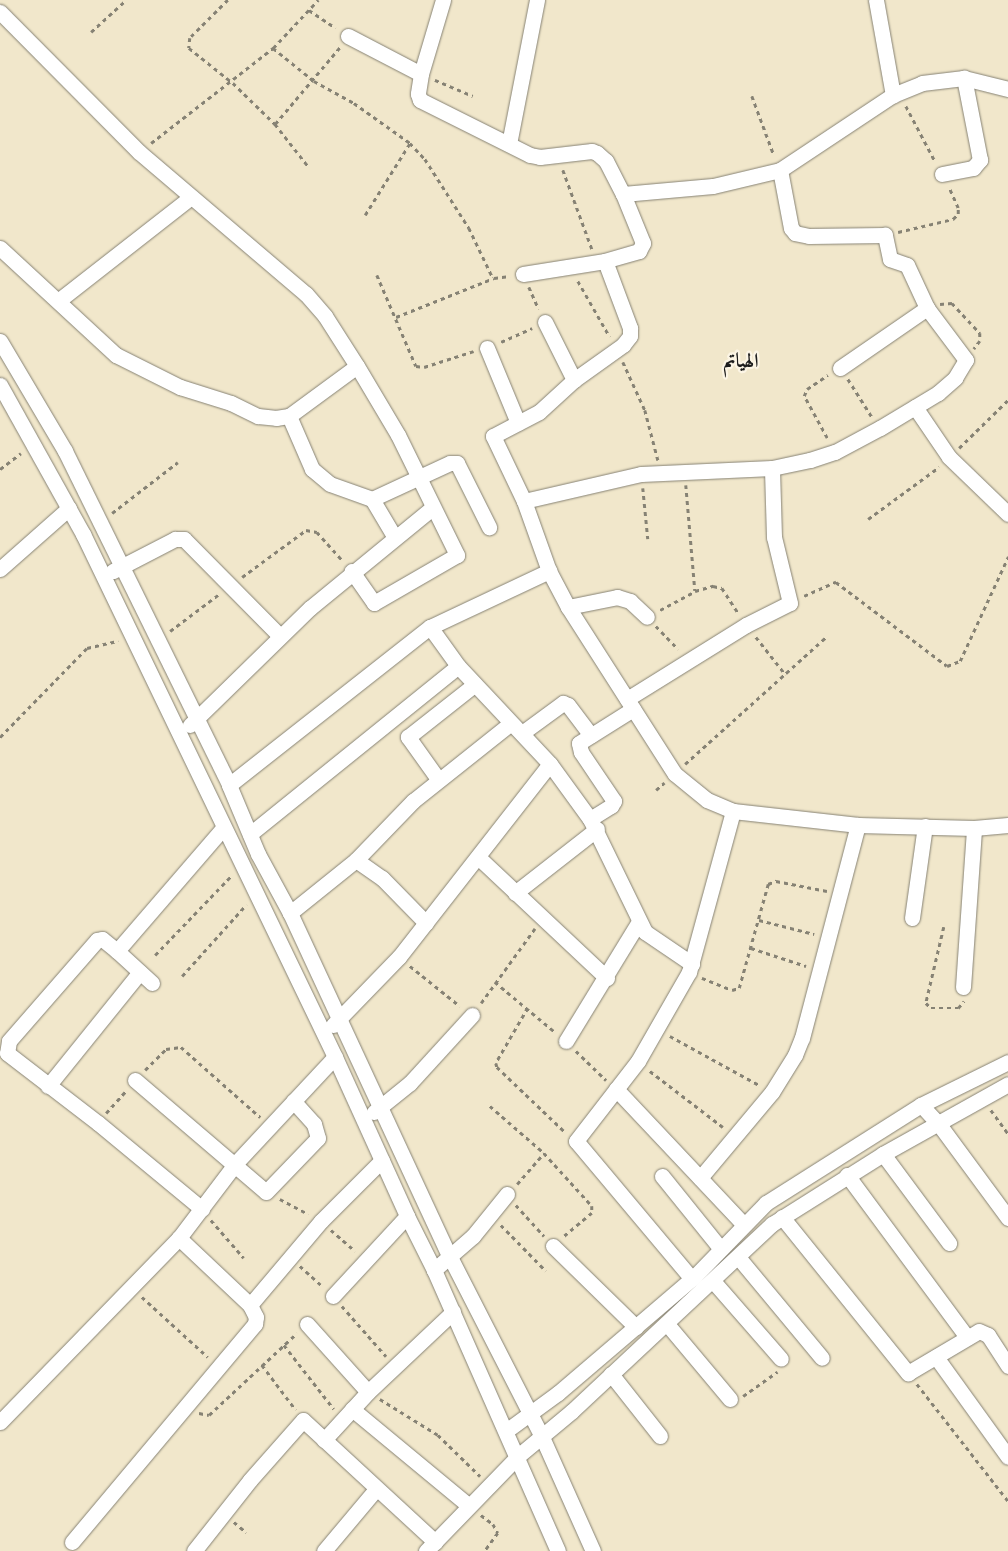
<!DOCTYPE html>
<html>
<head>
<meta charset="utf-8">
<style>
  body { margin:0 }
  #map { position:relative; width:1008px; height:1551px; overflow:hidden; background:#f1e7cb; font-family:"IM FELL DW Pica",Amiri,serif }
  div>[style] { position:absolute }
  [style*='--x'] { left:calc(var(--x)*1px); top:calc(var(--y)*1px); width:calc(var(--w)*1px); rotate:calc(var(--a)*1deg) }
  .path>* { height:2.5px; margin-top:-1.25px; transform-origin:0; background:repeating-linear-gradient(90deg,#868274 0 4px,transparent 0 8px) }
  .roads { filter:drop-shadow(0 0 1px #868274) drop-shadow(0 0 1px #868274) }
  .street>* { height:15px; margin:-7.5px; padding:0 7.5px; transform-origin:7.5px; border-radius:7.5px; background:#fff }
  span { translate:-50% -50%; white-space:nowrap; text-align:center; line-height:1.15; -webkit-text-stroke:4.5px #fcf5e5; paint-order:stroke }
  .quarter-label { font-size:20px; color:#1c1c1c; font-weight:700 }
</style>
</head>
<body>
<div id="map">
  <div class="path">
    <i style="--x:228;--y:0;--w:54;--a:135"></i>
    <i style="--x:190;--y:38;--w:10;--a:96"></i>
    <i style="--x:189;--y:48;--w:56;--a:38.5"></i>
    <i style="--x:233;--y:83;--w:59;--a:44.3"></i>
    <i style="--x:275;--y:124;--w:53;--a:51.8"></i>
    <i style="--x:309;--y:10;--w:32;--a:34"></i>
    <i style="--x:91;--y:32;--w:47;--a:-42.4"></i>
    <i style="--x:273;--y:48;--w:53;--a:38.8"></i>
    <i style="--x:314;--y:81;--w:46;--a:28.8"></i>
    <i style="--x:354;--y:103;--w:69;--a:35.5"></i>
    <i style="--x:410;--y:143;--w:22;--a:47"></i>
    <i style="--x:425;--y:159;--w:82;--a:57.5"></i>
    <i style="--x:469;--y:228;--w:55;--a:64.4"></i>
    <i style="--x:435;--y:80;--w:41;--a:22.8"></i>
    <i style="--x:752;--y:96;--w:63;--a:69.6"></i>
    <i style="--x:906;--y:106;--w:62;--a:62.2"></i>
    <i style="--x:275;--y:124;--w:101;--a:-49.8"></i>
    <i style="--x:151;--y:143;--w:155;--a:-37.9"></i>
    <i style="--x:273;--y:48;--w:66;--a:-46.8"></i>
    <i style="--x:563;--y:170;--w:84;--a:69.8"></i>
    <i style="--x:365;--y:215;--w:85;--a:-58"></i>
    <i style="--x:898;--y:232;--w:57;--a:-13.3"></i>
    <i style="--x:953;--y:219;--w:7;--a:-45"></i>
    <i style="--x:958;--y:214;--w:6;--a:-90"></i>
    <i style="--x:958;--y:208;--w:22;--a:-114"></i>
    <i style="--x:377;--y:275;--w:99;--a:66.8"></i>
    <i style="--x:416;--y:366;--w:8;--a:7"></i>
    <i style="--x:424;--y:367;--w:52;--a:-17.7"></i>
    <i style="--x:578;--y:281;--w:64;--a:60.3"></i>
    <i style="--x:529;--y:287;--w:24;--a:66"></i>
    <i style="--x:940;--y:304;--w:12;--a:-5"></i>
    <i style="--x:952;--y:303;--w:41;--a:47"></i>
    <i style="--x:980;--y:333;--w:8;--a:90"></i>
    <i style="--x:980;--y:341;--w:10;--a:127"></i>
    <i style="--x:396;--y:317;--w:105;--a:-21.7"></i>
    <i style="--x:494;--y:278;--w:16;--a:-7"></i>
    <i style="--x:501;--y:342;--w:34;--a:-24"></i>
    <i style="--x:623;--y:362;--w:53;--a:65.4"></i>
    <i style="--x:645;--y:410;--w:52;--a:75.4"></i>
    <i style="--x:848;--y:379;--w:45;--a:57.7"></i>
    <i style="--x:827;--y:438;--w:48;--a:-118.7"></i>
    <i style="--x:804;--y:396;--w:8;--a:-67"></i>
    <i style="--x:807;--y:389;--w:25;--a:-34"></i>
    <i style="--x:959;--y:448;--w:69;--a:-44.4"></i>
    <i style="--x:0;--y:469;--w:26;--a:-37"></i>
    <i style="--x:686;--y:485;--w:106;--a:85.1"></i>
    <i style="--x:643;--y:488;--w:51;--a:84.4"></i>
    <i style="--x:112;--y:513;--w:83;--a:-37.7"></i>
    <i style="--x:868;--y:519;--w:88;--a:-36.2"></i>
    <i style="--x:242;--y:577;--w:79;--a:-36.3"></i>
    <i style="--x:306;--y:530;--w:11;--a:10"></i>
    <i style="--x:317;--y:532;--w:39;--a:48"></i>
    <i style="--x:804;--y:596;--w:35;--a:-24"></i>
    <i style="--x:836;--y:582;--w:139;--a:37.1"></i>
    <i style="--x:947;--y:666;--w:14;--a:-21"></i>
    <i style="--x:960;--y:661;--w:115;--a:-65.2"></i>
    <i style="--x:660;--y:610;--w:40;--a:-28"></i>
    <i style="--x:695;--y:591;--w:19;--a:-16"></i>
    <i style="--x:713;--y:586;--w:9;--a:13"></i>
    <i style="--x:722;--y:588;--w:30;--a:57"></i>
    <i style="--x:656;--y:626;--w:32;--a:46"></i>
    <i style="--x:170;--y:631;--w:60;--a:-36.9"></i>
    <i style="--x:756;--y:637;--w:48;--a:51.7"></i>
    <i style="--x:0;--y:737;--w:124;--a:-45.7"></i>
    <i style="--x:87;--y:648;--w:32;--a:-13"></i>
    <i style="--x:685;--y:764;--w:191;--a:-42"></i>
    <i style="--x:656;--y:790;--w:11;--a:-41"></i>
    <i style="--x:759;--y:920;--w:57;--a:14.3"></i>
    <i style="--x:944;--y:927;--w:78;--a:103.3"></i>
    <i style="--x:926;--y:1003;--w:7;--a:45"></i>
    <i style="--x:931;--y:1008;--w:27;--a:0"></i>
    <i style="--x:958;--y:1008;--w:9;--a:-49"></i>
    <i style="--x:751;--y:948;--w:58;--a:18.1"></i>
    <i style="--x:155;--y:955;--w:111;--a:-46.1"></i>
    <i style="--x:410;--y:966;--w:64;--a:38.7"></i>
    <i style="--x:182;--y:976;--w:96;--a:-48"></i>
    <i style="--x:702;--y:978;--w:32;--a:22"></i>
    <i style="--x:732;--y:990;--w:7;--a:-16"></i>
    <i style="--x:739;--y:988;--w:108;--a:-74.4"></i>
    <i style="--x:768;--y:884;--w:9;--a:-21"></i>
    <i style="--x:776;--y:881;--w:52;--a:11.1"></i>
    <i style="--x:495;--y:982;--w:78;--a:39.8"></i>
    <i style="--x:481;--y:1003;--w:92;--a:-54.2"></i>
    <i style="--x:528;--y:1008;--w:64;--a:120.2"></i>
    <i style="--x:496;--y:1063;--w:4;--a:76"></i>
    <i style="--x:497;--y:1067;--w:93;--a:43.7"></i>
    <i style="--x:670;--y:1036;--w:102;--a:28.8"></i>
    <i style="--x:576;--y:1051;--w:42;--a:44"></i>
    <i style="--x:145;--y:1070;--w:30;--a:-45"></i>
    <i style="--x:166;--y:1049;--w:15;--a:-8"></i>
    <i style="--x:181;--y:1047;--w:106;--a:41.5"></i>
    <i style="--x:650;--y:1071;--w:92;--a:37.5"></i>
    <i style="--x:490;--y:1106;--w:72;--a:41"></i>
    <i style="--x:544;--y:1153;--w:72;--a:47.8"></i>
    <i style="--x:592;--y:1206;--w:7;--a:90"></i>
    <i style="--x:592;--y:1213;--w:38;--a:140"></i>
    <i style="--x:991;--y:1110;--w:29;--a:54"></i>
    <i style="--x:106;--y:1113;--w:30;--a:-48"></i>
    <i style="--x:517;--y:1184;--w:41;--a:-48.9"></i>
    <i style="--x:280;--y:1199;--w:32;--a:28"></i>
    <i style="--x:516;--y:1205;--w:42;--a:47.9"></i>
    <i style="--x:211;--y:1220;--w:50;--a:49"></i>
    <i style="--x:501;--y:1225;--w:64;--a:45.6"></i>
    <i style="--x:331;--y:1230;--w:32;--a:41"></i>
    <i style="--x:300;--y:1266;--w:30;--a:42"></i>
    <i style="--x:142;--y:1297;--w:89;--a:42.3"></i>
    <i style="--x:342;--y:1306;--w:67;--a:48.7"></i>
    <i style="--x:284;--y:1345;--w:81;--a:52"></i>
    <i style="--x:262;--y:1365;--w:56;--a:52.9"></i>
    <i style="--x:917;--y:1384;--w:148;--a:52.1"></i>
    <i style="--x:743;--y:1396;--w:42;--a:-35.2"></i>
    <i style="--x:380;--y:1399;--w:68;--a:31.8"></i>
    <i style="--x:438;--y:1435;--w:59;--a:44.3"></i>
    <i style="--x:199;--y:1413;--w:10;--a:11"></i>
    <i style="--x:209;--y:1415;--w:120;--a:-43"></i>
    <i style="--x:481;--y:1515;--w:15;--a:37"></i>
    <i style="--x:493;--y:1524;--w:10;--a:61"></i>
    <i style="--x:498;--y:1533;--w:22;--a:126"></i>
    <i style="--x:234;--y:1522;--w:16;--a:40"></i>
  </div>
  <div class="roads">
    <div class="street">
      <i style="--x:443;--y:0;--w:77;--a:106.6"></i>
      <i style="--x:421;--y:74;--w:20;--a:99"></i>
      <i style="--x:418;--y:94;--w:6;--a:72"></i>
      <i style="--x:420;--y:100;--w:123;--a:26.6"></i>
      <i style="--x:530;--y:155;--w:10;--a:11"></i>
      <i style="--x:540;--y:157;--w:52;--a:-6.6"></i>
      <i style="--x:592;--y:151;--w:5;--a:22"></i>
      <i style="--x:597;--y:153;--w:12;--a:42"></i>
      <i style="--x:606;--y:161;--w:37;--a:63"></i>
      <i style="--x:623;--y:194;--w:53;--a:67.8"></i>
      <i style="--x:643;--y:243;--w:9;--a:117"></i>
      <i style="--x:639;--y:251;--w:35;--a:164"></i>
      <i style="--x:605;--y:261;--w:83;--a:171"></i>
      <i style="--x:876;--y:0;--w:97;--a:79.9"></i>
      <i style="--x:0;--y:12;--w:197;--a:45.2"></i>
      <i style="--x:139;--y:152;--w:219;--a:40.4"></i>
      <i style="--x:306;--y:294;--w:29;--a:49"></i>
      <i style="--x:325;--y:316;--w:59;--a:57.4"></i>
      <i style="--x:357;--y:366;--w:80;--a:59.3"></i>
      <i style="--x:398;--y:435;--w:134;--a:63.8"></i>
      <i style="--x:457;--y:555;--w:96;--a:150"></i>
      <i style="--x:374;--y:603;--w:39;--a:-125"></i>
      <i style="--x:348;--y:36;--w:82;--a:27.5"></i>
      <i style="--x:509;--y:144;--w:147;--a:-79"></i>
      <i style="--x:942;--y:174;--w:32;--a:-11"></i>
      <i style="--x:973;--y:168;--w:11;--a:-49"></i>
      <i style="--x:980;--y:160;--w:84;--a:-101"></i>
      <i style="--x:623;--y:194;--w:90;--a:-5.1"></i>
      <i style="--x:713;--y:186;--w:69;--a:-13.4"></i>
      <i style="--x:780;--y:170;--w:136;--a:-33.6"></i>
      <i style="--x:893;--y:95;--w:31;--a:-22"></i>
      <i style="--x:922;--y:83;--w:42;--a:-6.8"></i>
      <i style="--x:964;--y:78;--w:45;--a:14"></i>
      <i style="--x:0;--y:248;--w:158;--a:42.7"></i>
      <i style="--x:116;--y:355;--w:72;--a:26.6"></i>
      <i style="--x:180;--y:387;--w:53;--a:17.4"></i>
      <i style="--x:231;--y:403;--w:30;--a:26"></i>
      <i style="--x:258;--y:416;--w:18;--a:6"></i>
      <i style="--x:276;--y:418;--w:13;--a:-9"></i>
      <i style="--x:289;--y:416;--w:84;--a:-36.3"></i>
      <i style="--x:605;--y:261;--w:72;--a:69.5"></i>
      <i style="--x:630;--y:328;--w:8;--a:90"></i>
      <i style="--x:630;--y:336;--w:11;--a:128"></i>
      <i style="--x:623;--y:345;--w:60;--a:144.5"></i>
      <i style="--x:574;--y:380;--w:47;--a:137.6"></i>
      <i style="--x:539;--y:412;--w:52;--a:152.4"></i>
      <i style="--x:493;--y:436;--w:72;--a:64.5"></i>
      <i style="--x:524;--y:501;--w:74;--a:70.3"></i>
      <i style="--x:549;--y:571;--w:41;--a:62.2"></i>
      <i style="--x:568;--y:607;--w:198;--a:57.4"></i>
      <i style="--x:675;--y:774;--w:41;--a:39.1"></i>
      <i style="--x:707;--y:800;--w:28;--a:23"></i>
      <i style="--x:733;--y:811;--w:126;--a:6.4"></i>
      <i style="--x:858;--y:825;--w:116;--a:1.5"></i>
      <i style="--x:974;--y:828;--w:34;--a:-5"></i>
      <i style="--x:58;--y:301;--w:169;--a:-38"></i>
      <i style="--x:545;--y:322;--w:65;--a:63.4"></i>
      <i style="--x:0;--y:341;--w:128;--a:59.4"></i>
      <i style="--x:65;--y:451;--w:372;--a:63.8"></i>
      <i style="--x:229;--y:785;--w:75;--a:67.2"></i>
      <i style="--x:258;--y:854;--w:67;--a:61.5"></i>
      <i style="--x:290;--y:913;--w:379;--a:65.1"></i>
      <i style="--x:450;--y:1257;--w:202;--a:62.9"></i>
      <i style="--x:542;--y:1437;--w:125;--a:65.9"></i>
      <i style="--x:487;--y:348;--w:81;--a:67.5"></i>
      <i style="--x:840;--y:368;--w:106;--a:-34.6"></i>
      <i style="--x:0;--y:385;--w:171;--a:60.9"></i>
      <i style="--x:83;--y:534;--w:581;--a:64.27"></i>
      <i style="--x:335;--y:1057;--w:175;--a:65.6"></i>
      <i style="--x:407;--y:1216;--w:109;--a:132.8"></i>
      <i style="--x:915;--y:407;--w:60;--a:55.8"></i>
      <i style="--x:949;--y:457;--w:82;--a:44"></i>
      <i style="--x:289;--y:416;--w:58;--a:66.5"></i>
      <i style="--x:312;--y:469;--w:23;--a:40"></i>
      <i style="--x:330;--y:484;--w:45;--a:19.7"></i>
      <i style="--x:372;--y:499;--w:43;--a:59.3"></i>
      <i style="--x:372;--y:499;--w:86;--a:-24.8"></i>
      <i style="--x:450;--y:463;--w:7;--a:0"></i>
      <i style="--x:457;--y:463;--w:72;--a:63.4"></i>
      <i style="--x:524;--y:501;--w:120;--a:-13"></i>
      <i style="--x:641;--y:474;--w:131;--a:-2.6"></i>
      <i style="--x:772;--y:468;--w:39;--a:-12"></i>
      <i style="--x:810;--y:460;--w:26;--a:-18"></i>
      <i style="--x:835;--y:452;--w:51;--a:-28.1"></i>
      <i style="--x:880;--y:428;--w:68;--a:-31.1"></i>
      <i style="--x:938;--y:393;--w:23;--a:-41"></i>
      <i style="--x:955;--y:378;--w:21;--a:-59"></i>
      <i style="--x:966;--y:360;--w:65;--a:-126.9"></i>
      <i style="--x:927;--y:308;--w:47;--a:-114.9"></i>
      <i style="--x:907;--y:265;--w:18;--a:-161"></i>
      <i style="--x:890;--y:259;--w:25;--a:-102"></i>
      <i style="--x:885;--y:235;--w:76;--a:179.2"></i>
      <i style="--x:809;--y:236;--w:14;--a:-168"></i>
      <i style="--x:795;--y:233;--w:6;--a:-129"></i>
      <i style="--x:791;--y:228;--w:59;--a:-100.7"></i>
      <i style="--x:0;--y:569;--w:92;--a:-41.5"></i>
      <i style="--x:113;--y:571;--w:70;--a:-27.3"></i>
      <i style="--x:175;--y:539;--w:9;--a:0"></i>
      <i style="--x:184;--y:539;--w:136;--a:45.3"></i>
      <i style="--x:568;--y:607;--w:50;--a:-11.5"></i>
      <i style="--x:617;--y:597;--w:14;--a:17"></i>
      <i style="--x:630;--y:601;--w:23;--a:43"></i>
      <i style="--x:430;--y:627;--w:48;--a:54.3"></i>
      <i style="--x:458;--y:666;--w:134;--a:46.8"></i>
      <i style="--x:550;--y:764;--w:68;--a:54"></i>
      <i style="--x:590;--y:819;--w:126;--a:64"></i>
      <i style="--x:645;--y:932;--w:57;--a:34.2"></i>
      <i style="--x:627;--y:699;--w:140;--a:-31.9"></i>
      <i style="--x:746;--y:625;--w:49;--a:-26.6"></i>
      <i style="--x:790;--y:603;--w:68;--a:-103.6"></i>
      <i style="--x:774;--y:537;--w:69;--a:-91.7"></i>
      <i style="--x:190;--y:725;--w:168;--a:-44.3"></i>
      <i style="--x:310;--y:608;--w:158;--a:-39.3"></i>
      <i style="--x:522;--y:733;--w:51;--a:-36.2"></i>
      <i style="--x:563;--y:703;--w:5;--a:22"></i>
      <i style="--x:568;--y:705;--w:38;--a:53"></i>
      <i style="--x:438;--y:779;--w:52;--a:-125.5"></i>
      <i style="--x:408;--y:737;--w:85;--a:-38.3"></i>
      <i style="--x:229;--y:785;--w:256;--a:-38.2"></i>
      <i style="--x:430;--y:627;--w:132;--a:-25.2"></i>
      <i style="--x:590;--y:819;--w:25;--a:-32"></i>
      <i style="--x:611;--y:806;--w:6;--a:-59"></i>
      <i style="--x:614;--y:801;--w:59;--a:-124"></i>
      <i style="--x:581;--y:752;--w:9;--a:-103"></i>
      <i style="--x:579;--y:743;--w:64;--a:-32.2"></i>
      <i style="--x:250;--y:834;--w:267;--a:-38.9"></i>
      <i style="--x:478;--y:857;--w:177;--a:43.2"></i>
      <i style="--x:356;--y:860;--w:32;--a:35"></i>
      <i style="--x:382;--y:878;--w:63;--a:45.6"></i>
      <i style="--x:515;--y:893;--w:104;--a:-38"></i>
      <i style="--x:290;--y:913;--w:85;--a:-38.8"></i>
      <i style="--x:356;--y:860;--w:82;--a:-46"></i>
      <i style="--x:413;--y:801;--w:125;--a:-38.5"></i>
      <i style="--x:912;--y:918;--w:93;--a:-82"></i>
      <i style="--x:117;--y:951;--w:19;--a:-141"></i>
      <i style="--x:102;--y:939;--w:5;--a:169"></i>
      <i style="--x:97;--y:940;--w:134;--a:131.1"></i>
      <i style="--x:9;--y:1041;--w:12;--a:99"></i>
      <i style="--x:7;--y:1053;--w:115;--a:37.6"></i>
      <i style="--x:98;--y:1123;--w:135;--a:39.6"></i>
      <i style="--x:152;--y:983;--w:47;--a:-137.6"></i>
      <i style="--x:117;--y:951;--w:162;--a:-49.2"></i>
      <i style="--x:963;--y:987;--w:159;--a:-86"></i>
      <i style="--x:333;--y:1025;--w:95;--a:-45.9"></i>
      <i style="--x:399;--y:957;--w:245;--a:-52"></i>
      <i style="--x:566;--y:1041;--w:138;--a:-58.6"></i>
      <i style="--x:135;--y:1080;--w:172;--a:40.5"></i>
      <i style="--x:266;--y:1192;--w:75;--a:-46.1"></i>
      <i style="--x:318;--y:1138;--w:15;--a:-106"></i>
      <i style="--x:314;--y:1124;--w:31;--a:-132"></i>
      <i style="--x:48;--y:1086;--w:146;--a:-51.1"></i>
      <i style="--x:616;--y:1089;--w:185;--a:46.7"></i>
      <i style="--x:921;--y:1105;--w:25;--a:47"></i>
      <i style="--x:938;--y:1123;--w:118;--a:53.6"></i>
      <i style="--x:374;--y:1112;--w:46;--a:-38.9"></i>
      <i style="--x:410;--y:1083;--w:92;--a:-47.6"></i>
      <i style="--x:883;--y:1154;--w:111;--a:53.4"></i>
      <i style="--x:847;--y:1175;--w:202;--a:53.5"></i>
      <i style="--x:662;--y:1176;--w:92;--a:51.1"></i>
      <i style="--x:700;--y:1178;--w:112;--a:-50.1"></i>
      <i style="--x:772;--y:1092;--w:44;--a:-58.1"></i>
      <i style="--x:795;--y:1055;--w:18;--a:-68"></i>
      <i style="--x:802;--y:1038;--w:220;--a:-75.3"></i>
      <i style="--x:507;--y:1194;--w:54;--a:129"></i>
      <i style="--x:473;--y:1236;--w:52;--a:138.9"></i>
      <i style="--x:434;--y:1270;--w:307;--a:66.2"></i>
      <i style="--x:407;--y:1216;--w:60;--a:63.4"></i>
      <i style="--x:782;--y:1217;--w:201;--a:51.1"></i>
      <i style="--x:908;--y:1373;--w:82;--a:-30.6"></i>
      <i style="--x:979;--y:1331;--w:10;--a:24"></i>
      <i style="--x:988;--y:1335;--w:37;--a:57"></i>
      <i style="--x:553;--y:1246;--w:116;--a:44.3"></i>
      <i style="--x:738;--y:1257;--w:131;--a:50.3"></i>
      <i style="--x:692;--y:1279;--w:180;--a:-130"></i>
      <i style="--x:576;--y:1141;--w:101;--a:-52.2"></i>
      <i style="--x:638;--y:1061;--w:103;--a:-60.2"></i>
      <i style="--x:689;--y:972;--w:167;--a:-74.7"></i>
      <i style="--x:713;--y:1281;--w:103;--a:48.9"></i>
      <i style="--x:250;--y:1305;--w:110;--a:-49.8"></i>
      <i style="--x:321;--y:1221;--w:86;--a:-45"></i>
      <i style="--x:307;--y:1324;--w:91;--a:48.1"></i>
      <i style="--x:667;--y:1324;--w:98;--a:50"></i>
      <i style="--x:936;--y:1357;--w:123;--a:54.2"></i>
      <i style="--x:611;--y:1374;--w:79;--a:51.7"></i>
      <i style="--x:352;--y:1409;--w:151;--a:39.6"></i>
      <i style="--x:0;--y:1422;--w:257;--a:-45.8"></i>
      <i style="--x:179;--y:1238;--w:94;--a:-52.8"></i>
      <i style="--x:236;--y:1163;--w:145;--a:-47"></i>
      <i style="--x:506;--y:1431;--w:64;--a:-36.2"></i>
      <i style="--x:558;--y:1393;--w:180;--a:-40.5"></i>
      <i style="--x:695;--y:1276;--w:102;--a:-45.8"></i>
      <i style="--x:766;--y:1203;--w:183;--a:-32.3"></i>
      <i style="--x:921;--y:1105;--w:97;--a:-26.3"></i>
      <i style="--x:324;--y:1440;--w:65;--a:-47.5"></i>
      <i style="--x:368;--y:1392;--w:117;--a:-43.3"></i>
      <i style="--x:72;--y:1542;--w:285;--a:-50"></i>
      <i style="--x:255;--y:1324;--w:7;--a:-82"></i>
      <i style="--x:256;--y:1317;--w:13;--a:-117"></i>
      <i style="--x:250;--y:1305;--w:98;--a:-136.7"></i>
      <i style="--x:194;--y:1551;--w:90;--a:-51.7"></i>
      <i style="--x:250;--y:1480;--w:80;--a:-48.5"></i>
      <i style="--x:303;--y:1420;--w:180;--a:42.7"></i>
      <i style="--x:324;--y:1551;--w:81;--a:-50"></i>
      <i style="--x:426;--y:1551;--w:132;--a:-45.9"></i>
      <i style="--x:518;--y:1456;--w:70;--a:-39.8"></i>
      <i style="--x:572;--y:1411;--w:274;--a:-43.1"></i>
      <i style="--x:772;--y:1224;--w:131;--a:-32.2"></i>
      <i style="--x:883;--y:1154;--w:143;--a:-29.2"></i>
    </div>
  </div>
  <div class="quarter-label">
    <span style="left:741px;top:361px">الهياتم</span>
  </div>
</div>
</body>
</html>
